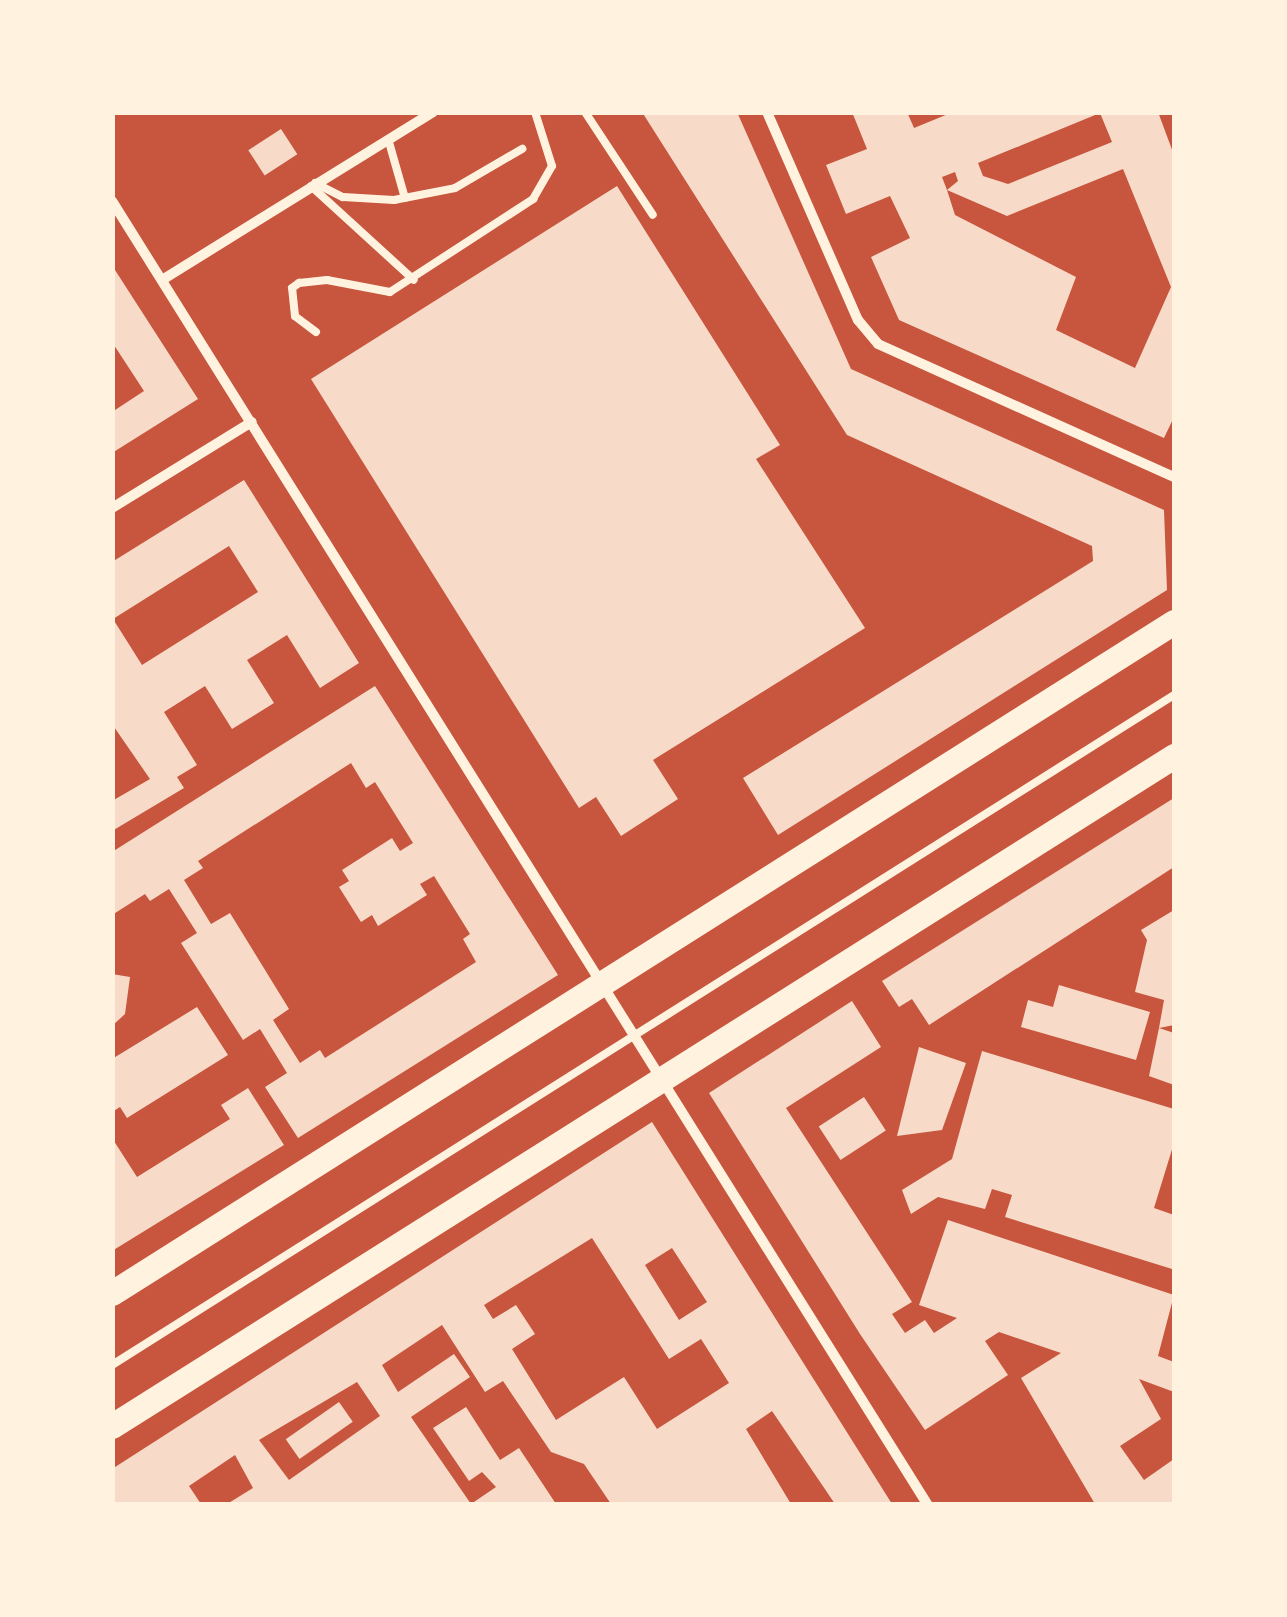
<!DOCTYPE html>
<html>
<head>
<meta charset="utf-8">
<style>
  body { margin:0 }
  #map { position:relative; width:1287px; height:1617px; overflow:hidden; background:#c8553d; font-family:"Fira Sans",sans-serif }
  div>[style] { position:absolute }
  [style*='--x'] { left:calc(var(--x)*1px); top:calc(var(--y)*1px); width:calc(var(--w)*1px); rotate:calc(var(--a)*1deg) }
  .building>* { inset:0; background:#f7dbc8; transform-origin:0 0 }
  .service>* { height:8px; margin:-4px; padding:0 4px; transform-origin:4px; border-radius:4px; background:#fff3e0 }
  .minor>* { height:10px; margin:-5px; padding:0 5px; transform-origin:5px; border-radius:5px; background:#fff3e0 }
  .primary>* { height:25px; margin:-12.5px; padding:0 12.5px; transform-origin:12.5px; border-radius:12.5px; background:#fff3e0 }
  span { translate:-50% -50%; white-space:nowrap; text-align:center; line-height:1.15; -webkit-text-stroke:10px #fff3e0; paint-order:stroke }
  .frame { position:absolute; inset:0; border:115px solid #fff3e0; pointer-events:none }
</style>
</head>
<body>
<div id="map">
  <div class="building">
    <i style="clip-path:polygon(642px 112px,737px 112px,851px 369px,1164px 510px,1167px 590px,778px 835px,743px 778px,1093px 561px,1092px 546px,847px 435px)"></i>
    <i style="clip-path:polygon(evenodd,852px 112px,907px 112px,914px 128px,953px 112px,1158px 112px,1174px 155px,1174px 417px,1164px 438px,899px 320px,871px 257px,910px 238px,890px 196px,846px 214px,826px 165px,867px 149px,852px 112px,1100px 113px,1112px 142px,1008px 184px,983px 176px,978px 163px,1100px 113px,852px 112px,1123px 169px,1171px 287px,1135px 368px,1056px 330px,1076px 277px,955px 215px,947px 190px,1007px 216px,1123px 169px,852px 112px,955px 172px,958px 181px,947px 190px,942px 177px,955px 172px)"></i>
    <i style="left:281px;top:129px;width:30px;height:39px;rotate:57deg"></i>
    <i style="clip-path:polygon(617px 186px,780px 445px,756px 459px,865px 628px,653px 760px,678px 799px,621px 836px,596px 797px,579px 808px,311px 379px)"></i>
    <i style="clip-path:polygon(115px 270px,198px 399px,112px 453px,112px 412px,144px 391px,112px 342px)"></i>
    <i style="clip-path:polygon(evenodd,244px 480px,359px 663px,320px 688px,287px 635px,247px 660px,274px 703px,232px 729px,205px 686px,164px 712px,197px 765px,177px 777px,184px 788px,112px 831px,112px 801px,150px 779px,112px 724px,112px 562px,244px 480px,229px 546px,258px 592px,142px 665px,113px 619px,229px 546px)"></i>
    <i style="clip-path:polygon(evenodd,375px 686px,558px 975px,298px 1138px,265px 1087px,287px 1073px,260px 1029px,243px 1040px,181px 943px,197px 933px,169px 889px,150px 901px,145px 894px,112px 915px,112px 852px,375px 686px,351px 763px,366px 788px,375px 782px,413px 843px,400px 851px,392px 838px,342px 870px,349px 881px,339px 887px,361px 922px,372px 915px,378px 926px,427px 895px,420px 884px,434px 876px,470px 934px,463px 939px,476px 962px,325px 1058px,320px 1050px,300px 1063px,273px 1020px,289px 1009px,230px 913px,211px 924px,184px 880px,203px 868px,198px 861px,351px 763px)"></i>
    <i style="clip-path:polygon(1174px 798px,1174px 867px,929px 1025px,912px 999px,899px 1007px,882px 981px)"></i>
    <i style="clip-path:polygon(1174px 910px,1174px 1025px,1159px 1028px,1164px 1000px,1135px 992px,1147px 940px,1141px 930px)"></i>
    <i style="clip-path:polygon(112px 974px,130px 977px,125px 1014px,112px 1026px)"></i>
    <i style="clip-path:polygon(1059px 985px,1150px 1012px,1136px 1060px,1021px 1027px,1028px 1000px,1053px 1007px)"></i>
    <i style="clip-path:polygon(852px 1001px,881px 1047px,786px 1108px,912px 1302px,892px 1314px,905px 1333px,925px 1320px,934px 1333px,957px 1318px,919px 1305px,948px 1220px,1174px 1295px,1158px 1356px,1174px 1362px,1174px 1392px,1139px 1379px,1161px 1419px,1120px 1446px,1144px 1480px,1174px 1459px,1174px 1504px,1095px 1504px,1021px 1378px,1061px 1353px,999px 1332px,985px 1341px,1008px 1375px,925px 1430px,860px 1334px,709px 1093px)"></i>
    <i style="clip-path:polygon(197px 1007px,228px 1055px,127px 1118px,120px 1107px,112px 1112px,112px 1059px)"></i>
    <i style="clip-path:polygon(1159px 1028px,1174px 1033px,1174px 1085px,1149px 1076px)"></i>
    <i style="clip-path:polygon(919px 1047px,966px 1063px,942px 1130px,897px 1136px)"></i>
    <i style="clip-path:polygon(982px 1051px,1174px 1109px,1174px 1143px,1154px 1208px,1174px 1215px,1172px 1269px,1005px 1217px,1012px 1195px,992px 1189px,985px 1209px,938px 1197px,911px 1214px,902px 1190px,952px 1159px)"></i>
    <i style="clip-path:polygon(248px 1088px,284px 1145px,112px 1251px,112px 1138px,137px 1177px,230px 1119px,221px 1105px)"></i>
    <i style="left:864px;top:1097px;width:40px;height:54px;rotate:57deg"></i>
    <i style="clip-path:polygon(evenodd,652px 1122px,892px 1504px,835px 1504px,772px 1411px,746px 1429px,791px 1504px,611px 1504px,584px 1464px,551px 1452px,503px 1381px,485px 1392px,442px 1325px,382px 1365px,398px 1392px,454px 1354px,470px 1377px,411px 1417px,471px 1504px,496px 1487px,482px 1472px,469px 1481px,433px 1428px,466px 1407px,500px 1460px,519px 1448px,556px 1504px,227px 1504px,253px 1488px,235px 1455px,189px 1486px,201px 1504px,112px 1504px,112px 1469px,652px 1122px,592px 1238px,669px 1359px,701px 1339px,729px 1383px,657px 1429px,624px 1377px,556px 1420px,512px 1349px,535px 1334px,516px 1305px,493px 1319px,484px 1305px,592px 1238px,652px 1122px,672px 1248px,707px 1302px,679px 1320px,645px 1265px,672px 1248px,652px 1122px,357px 1382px,380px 1416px,289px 1480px,259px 1440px,357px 1382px)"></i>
    <i style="left:339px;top:1402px;width:24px;height:65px;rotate:55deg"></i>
  </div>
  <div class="service">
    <i style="--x:585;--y:112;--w:123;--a:56.6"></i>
    <i style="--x:389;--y:142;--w:58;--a:74.1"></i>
    <i style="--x:315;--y:183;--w:31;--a:27"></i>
    <i style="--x:343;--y:197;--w:51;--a:3.4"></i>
    <i style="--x:394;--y:200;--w:62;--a:-11.1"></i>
    <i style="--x:455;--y:188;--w:78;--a:-30.2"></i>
    <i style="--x:311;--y:186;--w:139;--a:42.4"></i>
    <i style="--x:316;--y:332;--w:26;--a:-143"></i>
    <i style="--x:295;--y:316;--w:28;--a:-96"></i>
    <i style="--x:292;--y:288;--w:9;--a:-36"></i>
    <i style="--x:299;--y:283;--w:28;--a:-6"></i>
    <i style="--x:327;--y:280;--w:64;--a:10.8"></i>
    <i style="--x:390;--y:292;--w:171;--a:-33"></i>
    <i style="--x:533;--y:199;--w:38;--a:-60"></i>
    <i style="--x:552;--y:166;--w:57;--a:-107.5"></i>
    <i style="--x:112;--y:1365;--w:1256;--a:-32.25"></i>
  </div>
  <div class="minor">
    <i style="--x:767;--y:112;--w:227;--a:66.4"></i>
    <i style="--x:858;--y:320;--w:31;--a:50"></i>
    <i style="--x:878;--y:344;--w:325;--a:24.2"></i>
    <i style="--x:112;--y:201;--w:1537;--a:57.97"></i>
    <i style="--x:162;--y:280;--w:319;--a:-31.8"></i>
    <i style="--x:112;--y:508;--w:164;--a:-31.6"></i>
  </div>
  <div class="primary">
    <i style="--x:112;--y:1293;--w:1256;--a:-32.29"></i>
    <i style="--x:112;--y:1426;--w:1256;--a:-32.25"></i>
  </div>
  <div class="frame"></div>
</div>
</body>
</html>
